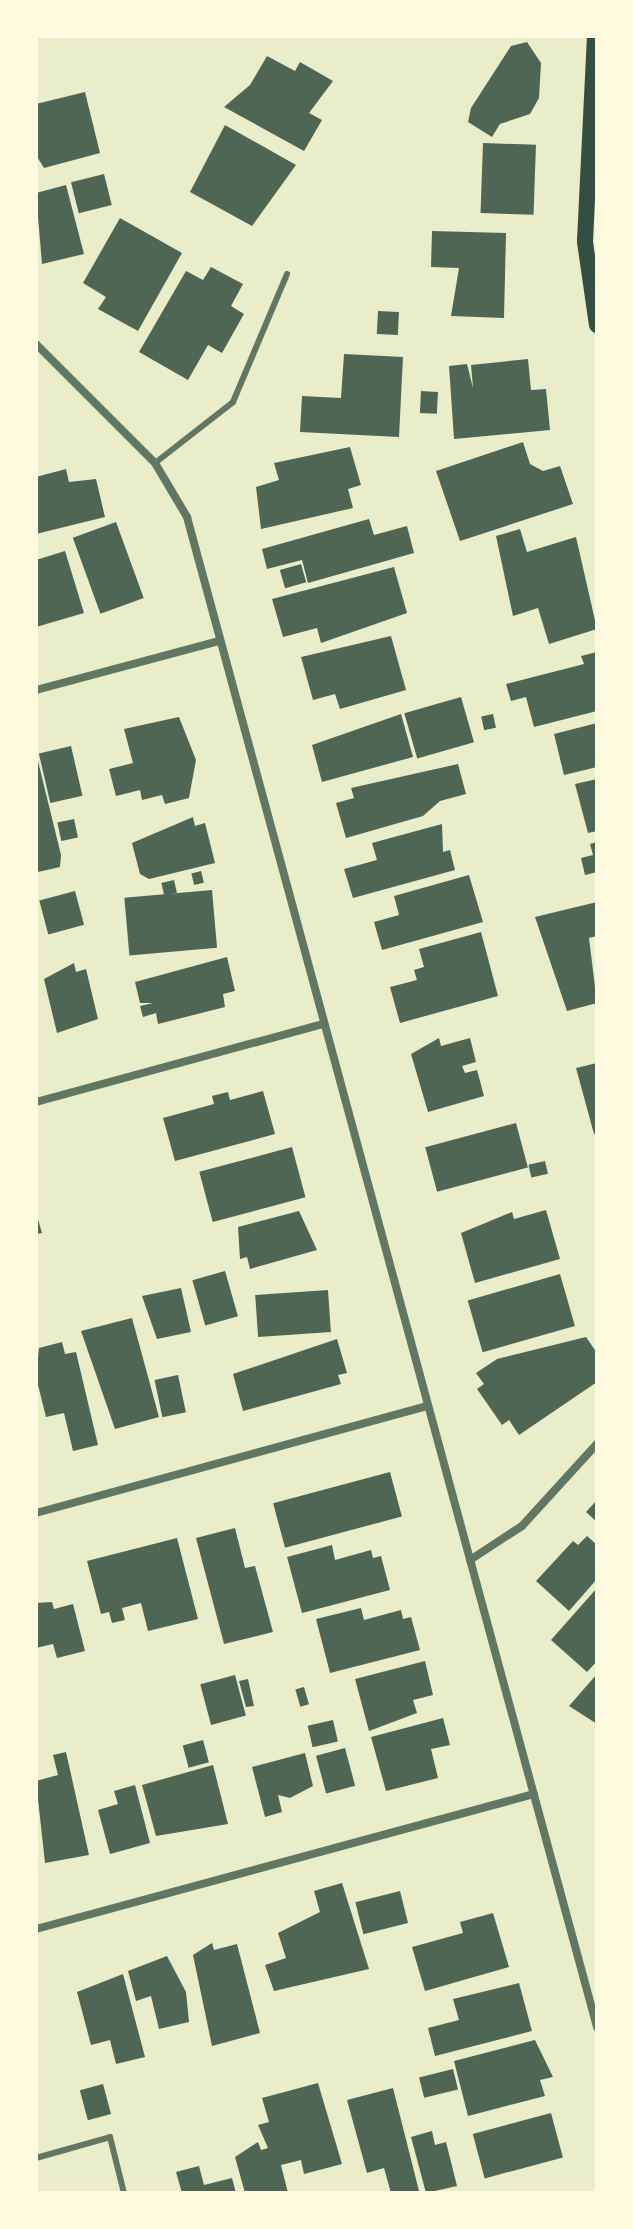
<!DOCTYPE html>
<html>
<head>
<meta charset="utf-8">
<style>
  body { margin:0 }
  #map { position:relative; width:633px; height:2229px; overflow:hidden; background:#e9edc9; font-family:Jost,sans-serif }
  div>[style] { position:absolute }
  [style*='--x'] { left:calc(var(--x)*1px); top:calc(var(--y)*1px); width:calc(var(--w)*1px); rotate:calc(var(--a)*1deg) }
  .building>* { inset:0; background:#4f6655; transform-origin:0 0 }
  .service>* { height:6px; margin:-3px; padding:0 3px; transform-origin:3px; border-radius:3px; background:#617663 }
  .minor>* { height:8px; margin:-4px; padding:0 4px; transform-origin:4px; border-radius:4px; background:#617663 }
  .secondary>* { height:16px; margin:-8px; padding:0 8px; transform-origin:8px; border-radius:8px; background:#344e41 }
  span { translate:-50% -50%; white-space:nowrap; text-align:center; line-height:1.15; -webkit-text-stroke:6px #fefae0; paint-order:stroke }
  .frame { position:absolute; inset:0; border:38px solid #fefae0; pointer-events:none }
</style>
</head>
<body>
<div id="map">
  <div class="building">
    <i style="clip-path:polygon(527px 42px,541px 63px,539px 98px,530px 114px,500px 124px,492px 137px,468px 122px,471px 108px,511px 46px)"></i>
    <i style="clip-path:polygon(267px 56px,295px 71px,300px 62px,333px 81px,309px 113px,322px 120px,304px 151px,224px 107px,250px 85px)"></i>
    <i style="clip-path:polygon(85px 92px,100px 153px,44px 168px,36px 155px,36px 104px)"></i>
    <i style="clip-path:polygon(225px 125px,296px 165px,252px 226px,190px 192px)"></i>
    <i style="left:483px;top:143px;width:53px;height:70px;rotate:2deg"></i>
    <i style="left:104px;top:174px;width:32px;height:34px;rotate:76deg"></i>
    <i style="clip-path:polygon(66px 185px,84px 254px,42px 264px,36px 193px)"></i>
    <i style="clip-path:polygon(120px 218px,182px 253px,138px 331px,98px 309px,106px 297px,83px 283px)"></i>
    <i style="clip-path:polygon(432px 231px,506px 233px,504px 318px,451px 316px,459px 268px,431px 267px)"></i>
    <i style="clip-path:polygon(211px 267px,243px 284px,231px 306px,244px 314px,222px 353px,208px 345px,188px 380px,139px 352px,186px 271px,203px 280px)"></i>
    <i style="left:378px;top:311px;width:21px;height:23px;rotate:3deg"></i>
    <i style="clip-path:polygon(344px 354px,403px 357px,399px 437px,300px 432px,302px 396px,341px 398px)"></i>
    <i style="clip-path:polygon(528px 359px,531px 390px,546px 389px,550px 430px,454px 439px,449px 366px,467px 364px,473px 388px,471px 365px)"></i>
    <i style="left:421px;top:391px;width:17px;height:22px;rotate:3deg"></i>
    <i style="clip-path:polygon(523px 442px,530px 464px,543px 471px,560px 466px,573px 504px,460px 541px,436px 471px)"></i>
    <i style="clip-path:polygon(350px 447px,361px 485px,348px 489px,353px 508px,261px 529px,256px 487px,279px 480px,274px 463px)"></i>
    <i style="clip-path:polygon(66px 469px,69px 482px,96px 479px,105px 517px,36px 534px,36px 477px)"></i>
    <i style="clip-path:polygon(369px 519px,374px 535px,407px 526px,414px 553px,308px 583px,302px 560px,267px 569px,262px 549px)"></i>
    <i style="left:116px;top:522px;width:81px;height:46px;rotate:70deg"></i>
    <i style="clip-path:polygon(520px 529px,527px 552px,576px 537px,597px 629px,549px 644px,538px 608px,513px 616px,496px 536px)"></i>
    <i style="clip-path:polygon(65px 551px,84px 613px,36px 627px,36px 560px)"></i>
    <i style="left:301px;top:564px;width:19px;height:22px;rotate:74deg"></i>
    <i style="clip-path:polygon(394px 567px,407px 613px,321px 643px,317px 628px,283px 637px,272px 599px)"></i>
    <i style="clip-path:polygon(391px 636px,406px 690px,340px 709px,335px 694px,313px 700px,301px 657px)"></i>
    <i style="clip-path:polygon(597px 652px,597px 711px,534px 727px,526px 697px,511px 701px,506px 684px,584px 664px,581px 656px)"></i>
    <i style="left:461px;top:697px;width:47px;height:59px;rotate:74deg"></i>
    <i style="clip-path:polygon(401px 714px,413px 757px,322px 782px,312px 745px)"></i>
    <i style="left:493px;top:714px;width:14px;height:12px;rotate:78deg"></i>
    <i style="clip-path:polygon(179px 717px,196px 760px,189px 798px,165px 804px,162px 795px,142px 800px,140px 790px,116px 796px,109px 769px,133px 763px,124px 729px)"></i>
    <i style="clip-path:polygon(597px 723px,597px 767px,564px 775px,554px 734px)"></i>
    <i style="left:71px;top:746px;width:51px;height:33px;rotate:77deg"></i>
    <i style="clip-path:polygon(37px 757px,61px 855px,60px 867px,38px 872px)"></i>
    <i style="clip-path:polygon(458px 764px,466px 794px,440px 801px,423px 816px,346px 838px,336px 803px,354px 798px,351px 788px)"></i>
    <i style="clip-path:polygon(597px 779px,597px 831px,588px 833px,575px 784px)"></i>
    <i style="clip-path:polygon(193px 817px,195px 826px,205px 823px,215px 863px,149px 879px,140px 874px,132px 843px)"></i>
    <i style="left:74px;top:819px;width:19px;height:17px;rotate:78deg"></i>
    <i style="clip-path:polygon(442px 824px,443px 852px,450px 850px,455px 870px,353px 898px,344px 869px,377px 860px,372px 843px)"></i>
    <i style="clip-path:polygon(597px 842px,597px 872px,585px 875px,581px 858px,593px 855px,590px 844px)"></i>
    <i style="left:201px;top:871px;width:12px;height:10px;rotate:76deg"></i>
    <i style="clip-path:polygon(469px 875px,483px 922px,382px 950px,374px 922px,399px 915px,394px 896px)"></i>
    <i style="left:174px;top:880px;width:13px;height:13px;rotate:77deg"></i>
    <i style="left:212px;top:890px;width:58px;height:88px;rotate:85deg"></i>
    <i style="left:75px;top:891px;width:35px;height:37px;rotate:75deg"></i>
    <i style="clip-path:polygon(597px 902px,597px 936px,589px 938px,597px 1003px,567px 1011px,535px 917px)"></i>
    <i style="clip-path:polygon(481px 932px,498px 996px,400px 1023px,390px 987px,417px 980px,414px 970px,424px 967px,419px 949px)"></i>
    <i style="clip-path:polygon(227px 957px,235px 991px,223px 994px,225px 1007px,158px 1024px,156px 1013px,143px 1017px,140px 1006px,153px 1003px,140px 1003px,135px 982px)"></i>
    <i style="clip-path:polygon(74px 963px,76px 972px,86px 969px,98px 1019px,57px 1033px,44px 979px)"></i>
    <i style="clip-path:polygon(439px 1038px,441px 1046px,470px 1038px,476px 1062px,462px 1066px,465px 1073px,477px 1070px,484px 1096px,428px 1112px,411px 1054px)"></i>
    <i style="clip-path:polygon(597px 1063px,597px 1133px,594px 1134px,576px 1068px)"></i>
    <i style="clip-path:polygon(263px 1091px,275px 1134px,175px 1161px,163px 1118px,214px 1104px,212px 1096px,228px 1092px,230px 1100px)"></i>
    <i style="left:516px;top:1123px;width:46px;height:94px;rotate:75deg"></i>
    <i style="left:292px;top:1147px;width:52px;height:96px;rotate:75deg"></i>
    <i style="left:545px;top:1161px;width:13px;height:17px;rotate:77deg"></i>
    <i style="clip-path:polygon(546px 1210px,560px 1259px,475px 1283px,461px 1233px,512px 1212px,514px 1219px)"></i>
    <i style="clip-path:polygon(299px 1211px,317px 1250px,250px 1269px,247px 1257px,240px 1259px,238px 1227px)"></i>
    <i style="clip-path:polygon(36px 1213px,42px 1233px,36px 1234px)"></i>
    <i style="left:225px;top:1271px;width:47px;height:34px;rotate:74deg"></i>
    <i style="left:560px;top:1274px;width:54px;height:96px;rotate:74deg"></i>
    <i style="clip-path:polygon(181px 1288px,191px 1332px,157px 1339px,142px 1296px)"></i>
    <i style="left:328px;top:1290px;width:42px;height:73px;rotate:86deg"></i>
    <i style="clip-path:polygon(132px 1318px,159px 1417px,115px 1429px,81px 1331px)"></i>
    <i style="clip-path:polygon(586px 1337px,597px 1353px,597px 1382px,519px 1435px,509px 1420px,502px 1425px,477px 1389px,484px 1384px,476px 1373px,497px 1359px)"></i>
    <i style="clip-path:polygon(337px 1339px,347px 1373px,338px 1375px,341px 1384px,243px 1411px,233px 1374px)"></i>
    <i style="clip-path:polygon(62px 1342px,65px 1354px,76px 1352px,98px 1445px,73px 1451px,64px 1413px,46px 1417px,36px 1377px,39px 1348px)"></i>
    <i style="left:178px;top:1375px;width:38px;height:24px;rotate:78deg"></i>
    <i style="left:390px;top:1472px;width:46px;height:121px;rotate:75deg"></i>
    <i style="clip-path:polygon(597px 1500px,597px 1522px,586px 1512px)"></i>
    <i style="clip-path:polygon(235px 1528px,245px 1568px,255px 1566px,273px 1632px,224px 1644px,196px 1538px)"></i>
    <i style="clip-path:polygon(587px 1536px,597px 1545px,597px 1579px,569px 1611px,536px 1581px,573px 1541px,578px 1545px)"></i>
    <i style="clip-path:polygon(177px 1538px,198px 1619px,148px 1631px,141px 1603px,122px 1608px,125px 1620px,112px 1623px,109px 1612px,101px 1614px,87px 1561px)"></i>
    <i style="clip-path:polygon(332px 1545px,335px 1560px,371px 1550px,373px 1558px,381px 1556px,390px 1590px,302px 1613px,287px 1557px)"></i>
    <i style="clip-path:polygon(597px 1588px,597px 1661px,587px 1672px,551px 1640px)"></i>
    <i style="clip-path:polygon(52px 1602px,54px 1609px,73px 1604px,85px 1651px,57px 1658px,53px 1644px,36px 1648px,36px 1603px)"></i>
    <i style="clip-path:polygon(361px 1608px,364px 1620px,401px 1610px,403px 1619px,411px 1617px,420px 1650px,330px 1673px,316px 1619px)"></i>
    <i style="clip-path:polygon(425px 1661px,433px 1695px,413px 1700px,417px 1713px,369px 1731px,355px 1679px)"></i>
    <i style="clip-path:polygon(597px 1674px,597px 1724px,569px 1706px)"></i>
    <i style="left:235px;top:1675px;width:42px;height:36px;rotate:75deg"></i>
    <i style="clip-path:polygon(248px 1679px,254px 1706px,246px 1707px,239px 1681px)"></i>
    <i style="left:304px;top:1687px;width:18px;height:9px;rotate:74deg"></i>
    <i style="clip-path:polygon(443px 1718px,450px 1745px,431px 1749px,438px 1778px,386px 1791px,371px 1737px)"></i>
    <i style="left:333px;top:1720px;width:22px;height:26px;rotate:77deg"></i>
    <i style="left:203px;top:1740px;width:23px;height:21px;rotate:75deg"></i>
    <i style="left:345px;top:1748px;width:39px;height:30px;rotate:75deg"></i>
    <i style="clip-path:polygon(66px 1752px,89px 1855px,45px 1863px,36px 1781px,58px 1775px,53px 1755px)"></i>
    <i style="clip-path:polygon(305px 1753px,313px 1786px,290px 1798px,278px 1795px,282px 1812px,265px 1817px,252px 1767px)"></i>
    <i style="clip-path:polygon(213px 1765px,228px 1824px,156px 1836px,142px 1785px)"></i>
    <i style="clip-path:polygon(135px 1785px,150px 1843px,110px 1854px,98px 1810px,118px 1804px,114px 1791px)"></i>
    <i style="clip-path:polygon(342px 1883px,369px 1969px,274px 1991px,265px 1965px,286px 1958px,278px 1933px,320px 1912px,314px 1891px)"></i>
    <i style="left:400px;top:1891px;width:33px;height:46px;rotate:76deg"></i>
    <i style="clip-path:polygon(493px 1913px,509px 1967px,425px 1991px,412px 1947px,463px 1933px,460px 1922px)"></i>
    <i style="clip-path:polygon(212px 1943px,214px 1950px,237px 1944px,260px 2033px,212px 2046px,193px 1955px)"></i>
    <i style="clip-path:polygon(167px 1956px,186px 1992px,189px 2022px,159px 2029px,151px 1996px,136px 2001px,128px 1971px)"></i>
    <i style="clip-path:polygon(123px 1974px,145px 2057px,116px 2064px,110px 2040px,91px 2045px,77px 1992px)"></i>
    <i style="clip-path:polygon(519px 1983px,532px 2031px,435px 2056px,428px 2028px,459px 2020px,453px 1999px)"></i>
    <i style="clip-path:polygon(535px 2040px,553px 2077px,540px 2080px,545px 2096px,468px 2116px,454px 2061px)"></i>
    <i style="left:453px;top:2069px;width:21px;height:35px;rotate:76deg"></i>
    <i style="clip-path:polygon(318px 2083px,342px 2164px,304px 2174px,301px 2160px,281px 2165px,288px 2193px,245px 2193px,235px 2157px,258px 2142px,261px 2150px,268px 2148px,258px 2125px,269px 2122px,262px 2098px)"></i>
    <i style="left:103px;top:2084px;width:31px;height:24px;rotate:75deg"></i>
    <i style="clip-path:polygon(393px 2088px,419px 2191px,411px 2193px,391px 2193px,384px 2168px,367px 2173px,347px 2100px)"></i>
    <i style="left:551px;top:2113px;width:46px;height:81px;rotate:75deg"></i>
    <i style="clip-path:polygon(432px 2131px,435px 2145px,446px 2142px,457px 2186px,426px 2193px,411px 2137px)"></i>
    <i style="clip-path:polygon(199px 2166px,204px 2185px,232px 2178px,236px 2193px,182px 2193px,176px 2172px)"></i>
  </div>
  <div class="service">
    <i style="--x:155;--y:463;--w:99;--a:-38"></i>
    <i style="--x:233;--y:402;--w:139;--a:-67.1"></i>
    <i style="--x:36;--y:2158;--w:77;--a:-15.8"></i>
    <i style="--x:110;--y:2137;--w:58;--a:76"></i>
  </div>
  <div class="minor">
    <i style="--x:36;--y:344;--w:168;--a:45"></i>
    <i style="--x:155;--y:463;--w:63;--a:59.3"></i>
    <i style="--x:187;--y:517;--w:1565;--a:74.81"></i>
    <i style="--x:36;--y:690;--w:189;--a:-15"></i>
    <i style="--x:36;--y:1102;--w:297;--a:-15.2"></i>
    <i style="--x:36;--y:1513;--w:406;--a:-15.3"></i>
    <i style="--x:470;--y:1560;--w:62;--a:-33.2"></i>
    <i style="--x:522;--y:1526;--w:111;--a:-47.6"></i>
    <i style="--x:36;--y:1929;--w:516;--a:-15.17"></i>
  </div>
  <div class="secondary">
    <i style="--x:595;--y:36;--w:206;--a:92.8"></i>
    <i style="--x:585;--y:242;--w:84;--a:81.8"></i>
  </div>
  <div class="frame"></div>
</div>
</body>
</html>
